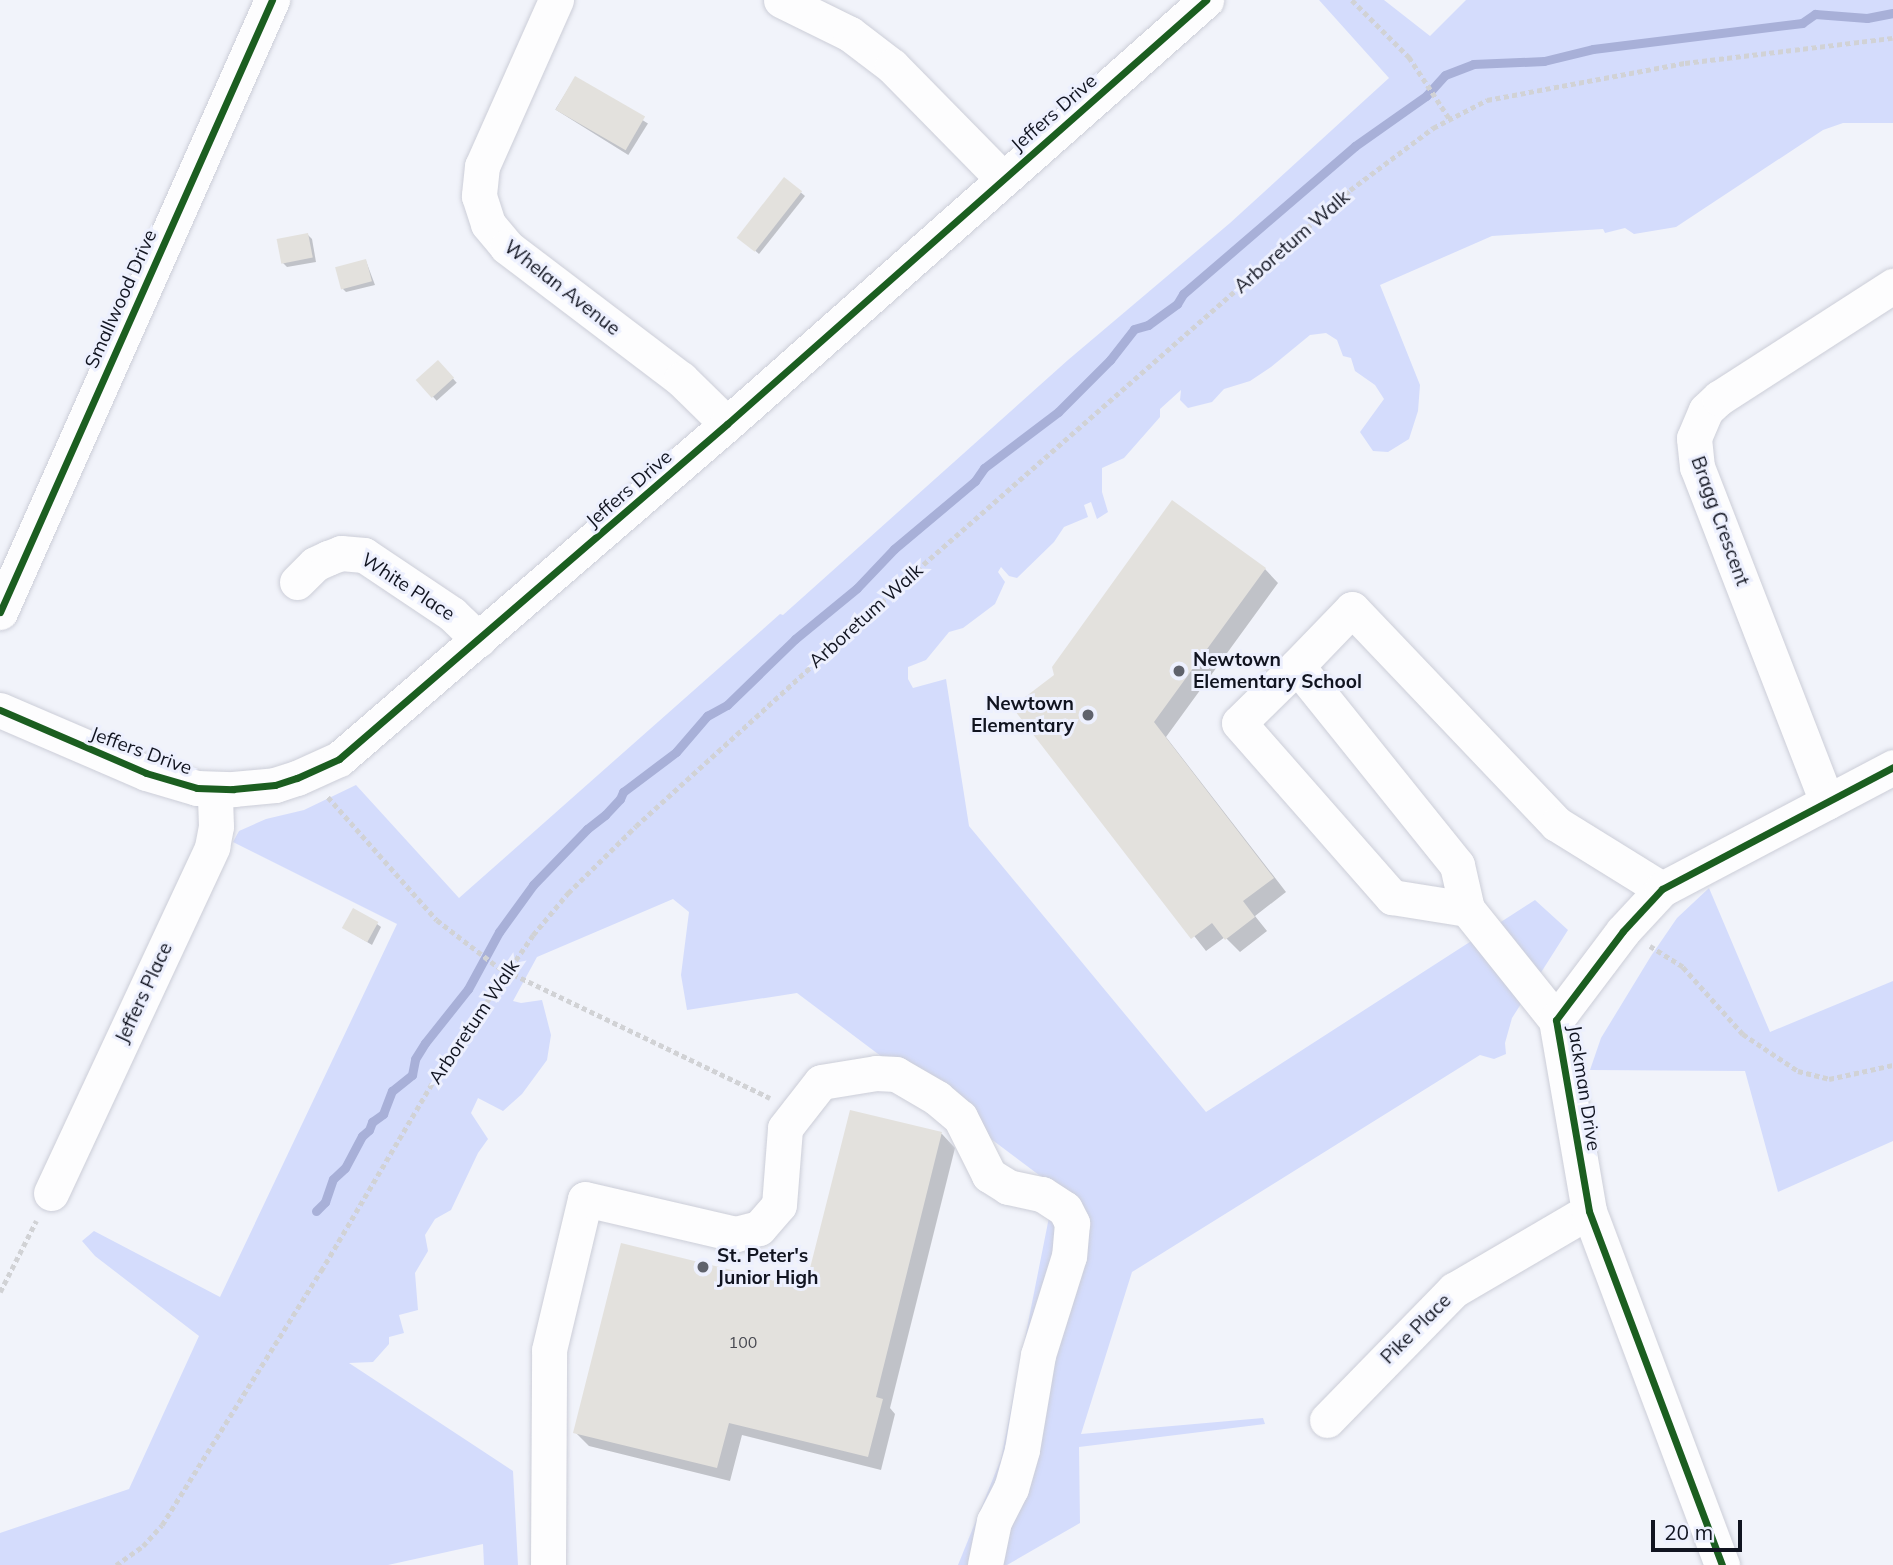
<!DOCTYPE html>
<html>
<head>
<meta charset="utf-8">
<style>
  body { margin:0 }
  #map { position:relative; width:1893px; height:1565px; overflow:hidden; background:#f1f3fa; font-family:Mulish,sans-serif }
  div>[style] { position:absolute }
  [style*='--x'] { left:calc(var(--x)*1px); top:calc(var(--y)*1px); width:calc(var(--w)*1px); rotate:calc(var(--a)*1deg) }
  .green>* { inset:0; background:#d4dcfc }
  .shadow>* { inset:0; background:#0003; transform-origin:0 0 }
  .stream>* { height:9px; margin:-4.5px; padding:0 4.5px; transform-origin:4.5px; border-radius:4.5px; background:#a8b0d8 }
  .building>* { inset:0; background:#e3e1dd; transform-origin:0 0 }
  .path>* { height:4.5px; margin-top:-2.25px; transform-origin:0; background:repeating-linear-gradient(90deg,#d1d2d5 0 5px,transparent 0 8.5px) }
  .roads { filter:drop-shadow(0 0 2px #ccced8) drop-shadow(0 0 2px #ccced8) }
  .minor>* { height:35px; margin:-17.5px; padding:0 17.5px; transform-origin:17.5px; border-radius:17.5px; background:#fdfdfe }
  .cycleway>* { height:7px; margin:-3.5px; padding:0 3.5px; transform-origin:3.5px; border-radius:3.5px; background:#1b5e20 }
  .dots>* { width:19px; height:19px; translate:-50% -50%; box-sizing:border-box; border:4px solid #edf0fe; border-radius:50% }
  span { translate:-50% -50%; white-space:nowrap; text-align:center; line-height:1.15; -webkit-text-stroke:6px #edf0fe; paint-order:stroke }
  .number-label { font-size:16px; color:#46474f }
  .number-label span { -webkit-text-stroke-width:0 }
  .street-label { font-size:19px; color:#111420 }
  .poi-label { font-size:19px; color:#111420; font-weight:700 }
  .left { translate:0 -50%; text-align:left }
  .right { translate:-100% -50%; text-align:right }
  .scale { position:absolute; left:1651px; top:1520px; width:91px; height:32px; box-sizing:border-box; border:4px solid #111420; border-top:0; padding-left:9px; font-size:21px; line-height:24px; white-space:nowrap; color:#111420; -webkit-text-stroke:5px #edf0fe; paint-order:stroke }
</style>
</head>
<body>
<div id="map">
  <div class="green">
    <i style="clip-path:polygon(1319px 0,1384px 0,1430px 36px,1466px 0,1893px 0,1893px 123px,1843px 123px,1823px 130px,1676px 227px,1634px 234px,1625px 228px,1605px 233px,1603px 229px,1492px 236px,1380px 285px,1420px 385px,1418px 411px,1409px 439px,1388px 452px,1373px 451px,1360px 432px,1384px 399px,1375px 385px,1355px 371px,1351px 358px,1343px 356px,1337px 340px,1326px 333px,1310px 335px,1271px 367px,1250px 381px,1224px 389px,1212px 402px,1188px 408px,1180px 400px,1181px 390px,1160px 409px,1160px 417px,1124px 458px,1102px 468px,1102px 492px,1108px 512px,1097px 519px,1091px 502px,1084px 505px,1088px 517px,1064px 527px,1054px 542px,1017px 578px,1009px 576px,1001px 567px,998px 572px,1005px 582px,995px 604px,963px 628px,949px 632px,926px 660px,908px 667px,908px 679px,913px 688px,946px 679px,969px 826px,1206px 1112px,1535px 900px,1568px 930px,1512px 1018px,1505px 1043px,1506px 1054px,1494px 1059px,1480px 1055px,1132px 1272px,1081px 1434px,1263px 1418px,1265px 1424px,1079px 1447px,1080px 1523px,1007px 1565px,958px 1565px,1001px 1459px,1055px 1187px,797px 993px,687px 1010px,681px 975px,689px 912px,673px 899px,537px 957px,513px 1001px,521px 1003px,542px 1000px,551px 1035px,547px 1060px,522px 1094px,503px 1111px,478px 1098px,471px 1113px,488px 1139px,478px 1153px,451px 1210px,435px 1219px,425px 1235px,428px 1251px,415px 1273px,418px 1310px,399px 1315px,404px 1333px,389px 1337px,389px 1344px,373px 1362px,349px 1363px,513px 1471px,518px 1565px,484px 1565px,483px 1544px,388px 1565px,0 1565px,0 1533px,129px 1489px,199px 1336px,95px 1256px,82px 1241px,94px 1231px,220px 1297px,397px 924px,233px 842px,239px 831px,266px 819px,304px 810px,356px 785px,459px 898px,780px 614px,783px 615px,1068px 360px,1230px 223px,1389px 78px)"></i>
    <i style="clip-path:polygon(1709px 888px,1770px 1032px,1893px 981px,1893px 1141px,1778px 1192px,1745px 1071px,1590px 1070px,1601px 1038px,1651px 956px,1677px 918px)"></i>
  </div>
  <div class="shadow">
    <i style="left:575px;top:78px;width:86px;height:37px;rotate:32deg"></i>
    <i style="clip-path:polygon(785px 179px,805px 196px,759px 254px,744px 241px)"></i>
    <i style="clip-path:polygon(308px 235px,312px 239px,316px 262px,287px 267px,283px 263px)"></i>
    <i style="clip-path:polygon(366px 261px,375px 285px,346px 292px,342px 288px)"></i>
    <i style="left:438px;top:362px;width:28px;height:27px;rotate:48deg"></i>
    <i style="clip-path:polygon(1265px 569px,1278px 583px,1166px 737px,1286px 892px,1255px 916px,1267px 931px,1240px 952px,1225px 937px,1206px 951px,1014px 707px)"></i>
    <i style="clip-path:polygon(377px 924px,381px 927px,372px 945px,344px 928px)"></i>
    <i style="clip-path:polygon(851px 1112px,942px 1134px,955px 1148px,890px 1408px,895px 1414px,881px 1470px,742px 1435px,730px 1481px,589px 1446px,575px 1432px,806px 1290px)"></i>
  </div>
  <div class="stream">
    <i style="--x:316;--y:1211;--w:13;--a:-45"></i>
    <i style="--x:325;--y:1202;--w:24;--a:-71"></i>
    <i style="--x:333;--y:1179;--w:16;--a:-43"></i>
    <i style="--x:345;--y:1168;--w:36;--a:-62"></i>
    <i style="--x:362;--y:1136;--w:9;--a:-41"></i>
    <i style="--x:369;--y:1130;--w:9;--a:-69"></i>
    <i style="--x:372;--y:1122;--w:14;--a:-36"></i>
    <i style="--x:383;--y:1114;--w:25;--a:-69"></i>
    <i style="--x:392;--y:1091;--w:26;--a:-39"></i>
    <i style="--x:412;--y:1075;--w:16;--a:-79"></i>
    <i style="--x:415;--y:1059;--w:19;--a:-58"></i>
    <i style="--x:425;--y:1043;--w:69;--a:-51.5"></i>
    <i style="--x:468;--y:989;--w:65;--a:-61.5"></i>
    <i style="--x:499;--y:932;--w:58;--a:-54.1"></i>
    <i style="--x:533;--y:885;--w:78;--a:-46"></i>
    <i style="--x:587;--y:829;--w:23;--a:-38"></i>
    <i style="--x:605;--y:815;--w:22;--a:-47"></i>
    <i style="--x:620;--y:799;--w:8;--a:-67"></i>
    <i style="--x:623;--y:792;--w:66;--a:-37"></i>
    <i style="--x:676;--y:752;--w:48;--a:-49.3"></i>
    <i style="--x:707;--y:716;--w:23;--a:-29"></i>
    <i style="--x:727;--y:705;--w:95;--a:-44.1"></i>
    <i style="--x:795;--y:639;--w:80;--a:-39.4"></i>
    <i style="--x:857;--y:588;--w:54;--a:-46.5"></i>
    <i style="--x:894;--y:549;--w:106;--a:-40"></i>
    <i style="--x:975;--y:481;--w:16;--a:-55"></i>
    <i style="--x:984;--y:468;--w:93;--a:-37.1"></i>
    <i style="--x:1058;--y:412;--w:74;--a:-45"></i>
    <i style="--x:1110;--y:360;--w:39;--a:-52"></i>
    <i style="--x:1134;--y:329;--w:15;--a:-16"></i>
    <i style="--x:1148;--y:325;--w:36;--a:-36"></i>
    <i style="--x:1177;--y:304;--w:12;--a:-59"></i>
    <i style="--x:1183;--y:294;--w:227;--a:-40.7"></i>
    <i style="--x:1355;--y:146;--w:87;--a:-35.2"></i>
    <i style="--x:1426;--y:96;--w:28;--a:-48"></i>
    <i style="--x:1445;--y:75;--w:30;--a:-21"></i>
    <i style="--x:1473;--y:64;--w:71;--a:-2.4"></i>
    <i style="--x:1544;--y:61;--w:50;--a:-13.8"></i>
    <i style="--x:1593;--y:49;--w:211;--a:-7.1"></i>
    <i style="--x:1802;--y:23;--w:16;--a:-35"></i>
    <i style="--x:1815;--y:14;--w:52;--a:4.4"></i>
    <i style="--x:1867;--y:18;--w:26;--a:-11"></i>
  </div>
  <div class="building">
    <i style="left:575px;top:76px;width:81px;height:39px;rotate:30deg"></i>
    <i style="left:784px;top:177px;width:23px;height:77px;rotate:38deg"></i>
    <i style="left:308px;top:233px;width:25px;height:32px;rotate:79deg"></i>
    <i style="left:366px;top:259px;width:23px;height:32px;rotate:75deg"></i>
    <i style="left:438px;top:360px;width:24px;height:30px;rotate:48deg"></i>
    <i style="clip-path:polygon(1172px 500px,1266px 568px,1154px 722px,1274px 878px,1243px 901px,1255px 917px,1225px 940px,1212px 923px,1191px 939px,1012px 707px,1054px 675px,1052px 667px)"></i>
    <i style="left:353px;top:908px;width:29px;height:23px;rotate:29deg"></i>
    <i style="clip-path:polygon(850px 1110px,942px 1132px,876px 1397px,883px 1399px,868px 1457px,729px 1423px,717px 1468px,573px 1433px,621px 1243px,805px 1288px)"></i>
  </div>
  <div class="path">
    <i style="--x:1352;--y:0;--w:81;--a:45"></i>
    <i style="--x:1409;--y:57;--w:73;--a:56.7"></i>
    <i style="--x:328;--y:797;--w:164;--a:48.5"></i>
    <i style="--x:437;--y:920;--w:77;--a:37.6"></i>
    <i style="--x:498;--y:967;--w:302;--a:25.7"></i>
    <i style="--x:1650;--y:946;--w:39;--a:32"></i>
    <i style="--x:1683;--y:967;--w:90;--a:48.2"></i>
    <i style="--x:1743;--y:1034;--w:66;--a:33.9"></i>
    <i style="--x:1798;--y:1071;--w:32;--a:14"></i>
    <i style="--x:1829;--y:1079;--w:66;--a:-12.3"></i>
    <i style="--x:0;--y:1292;--w:80;--a:-63.1"></i>
    <i style="--x:116;--y:1565;--w:33;--a:-35"></i>
    <i style="--x:143;--y:1546;--w:28;--a:-48"></i>
    <i style="--x:162;--y:1525;--w:300;--a:-58"></i>
    <i style="--x:321;--y:1271;--w:239;--a:-59.4"></i>
    <i style="--x:443;--y:1065;--w:158;--a:-55.3"></i>
    <i style="--x:533;--y:935;--w:55;--a:-50.2"></i>
    <i style="--x:568;--y:893;--w:95;--a:-44.6"></i>
    <i style="--x:636;--y:826;--w:380;--a:-42.3"></i>
    <i style="--x:917;--y:570;--w:576;--a:-41.27"></i>
    <i style="--x:1350;--y:190;--w:104;--a:-36.8"></i>
    <i style="--x:1433;--y:128;--w:61;--a:-27.4"></i>
    <i style="--x:1487;--y:100;--w:201;--a:-10.6"></i>
    <i style="--x:1685;--y:63;--w:209;--a:-6.9"></i>
  </div>
  <div class="roads">
    <div class="minor">
      <i style="--x:556;--y:0;--w:182;--a:114"></i>
      <i style="--x:482;--y:166;--w:30;--a:96"></i>
      <i style="--x:479;--y:196;--w:29;--a:72"></i>
      <i style="--x:488;--y:224;--w:30;--a:50"></i>
      <i style="--x:507;--y:247;--w:218;--a:37.2"></i>
      <i style="--x:681;--y:379;--w:64;--a:44.4"></i>
      <i style="--x:781;--y:0;--w:77;--a:26.2"></i>
      <i style="--x:850;--y:34;--w:53;--a:37.3"></i>
      <i style="--x:892;--y:66;--w:158;--a:45.5"></i>
      <i style="--x:297;--y:582;--w:25;--a:-45"></i>
      <i style="--x:315;--y:564;--w:14;--a:-25"></i>
      <i style="--x:328;--y:558;--w:14;--a:-21"></i>
      <i style="--x:341;--y:553;--w:23;--a:5"></i>
      <i style="--x:364;--y:555;--w:106;--a:33.8"></i>
      <i style="--x:452;--y:614;--w:37;--a:44"></i>
      <i style="--x:0;--y:612;--w:670;--a:-66.04"></i>
      <i style="--x:1297;--y:666;--w:81;--a:135.5"></i>
      <i style="--x:1239;--y:723;--w:232;--a:48.7"></i>
      <i style="--x:1392;--y:897;--w:76;--a:9.1"></i>
      <i style="--x:0;--y:710;--w:159;--a:23.3"></i>
      <i style="--x:146;--y:773;--w:53;--a:16.4"></i>
      <i style="--x:197;--y:788;--w:36;--a:2"></i>
      <i style="--x:233;--y:789;--w:42;--a:-5.4"></i>
      <i style="--x:275;--y:785;--w:23;--a:-18"></i>
      <i style="--x:297;--y:778;--w:46;--a:-24.3"></i>
      <i style="--x:339;--y:759;--w:513;--a:-40.81"></i>
      <i style="--x:727;--y:424;--w:640;--a:-41.51"></i>
      <i style="--x:1827;--y:802;--w:359;--a:-111.2"></i>
      <i style="--x:1697;--y:467;--w:29;--a:-96"></i>
      <i style="--x:1694;--y:438;--w:30;--a:-67"></i>
      <i style="--x:1706;--y:410;--w:18;--a:-43"></i>
      <i style="--x:1719;--y:398;--w:207;--a:-32.8"></i>
      <i style="--x:1556;--y:1020;--w:142;--a:-128.7"></i>
      <i style="--x:1467;--y:909;--w:45;--a:-102.8"></i>
      <i style="--x:1457;--y:865;--w:255;--a:-128.8"></i>
      <i style="--x:1297;--y:666;--w:79;--a:-46"></i>
      <i style="--x:1352;--y:609;--w:297;--a:46.4"></i>
      <i style="--x:1557;--y:824;--w:123;--a:31.8"></i>
      <i style="--x:51;--y:1193;--w:382;--a:-65"></i>
      <i style="--x:212;--y:847;--w:21;--a:-79"></i>
      <i style="--x:216;--y:826;--w:37;--a:-92"></i>
      <i style="--x:1327;--y:1420;--w:182;--a:-45.7"></i>
      <i style="--x:1454;--y:1290;--w:156;--a:-30.3"></i>
      <i style="--x:548;--y:1565;--w:215;--a:-89.7"></i>
      <i style="--x:549;--y:1350;--w:155;--a:-76.6"></i>
      <i style="--x:585;--y:1199;--w:155;--a:13.1"></i>
      <i style="--x:736;--y:1234;--w:24;--a:-15"></i>
      <i style="--x:759;--y:1228;--w:30;--a:-49"></i>
      <i style="--x:779;--y:1205;--w:77;--a:-85.5"></i>
      <i style="--x:785;--y:1128;--w:58;--a:-52"></i>
      <i style="--x:821;--y:1082;--w:56;--a:-9.3"></i>
      <i style="--x:876;--y:1073;--w:20;--a:3"></i>
      <i style="--x:896;--y:1074;--w:48;--a:30.3"></i>
      <i style="--x:937;--y:1098;--w:30;--a:40"></i>
      <i style="--x:960;--y:1117;--w:65;--a:63.4"></i>
      <i style="--x:989;--y:1175;--w:22;--a:32"></i>
      <i style="--x:1008;--y:1187;--w:35;--a:12"></i>
      <i style="--x:1042;--y:1194;--w:27;--a:33"></i>
      <i style="--x:1065;--y:1209;--w:16;--a:63"></i>
      <i style="--x:1072;--y:1223;--w:33;--a:95"></i>
      <i style="--x:1069;--y:1256;--w:104;--a:107.4"></i>
      <i style="--x:1038;--y:1355;--w:96;--a:99.6"></i>
      <i style="--x:1022;--y:1450;--w:40;--a:106"></i>
      <i style="--x:1011;--y:1488;--w:37;--a:117"></i>
      <i style="--x:994;--y:1521;--w:45;--a:101.6"></i>
      <i style="--x:1722;--y:1565;--w:378;--a:-110.6"></i>
      <i style="--x:1589;--y:1211;--w:194;--a:-99.8"></i>
      <i style="--x:1556;--y:1020;--w:111;--a:-53"></i>
      <i style="--x:1623;--y:931;--w:57;--a:-47.1"></i>
      <i style="--x:1662;--y:889;--w:261;--a:-27.8"></i>
    </div>
  </div>
  <div class="cycleway">
    <i style="--x:0;--y:612;--w:670;--a:-66.04"></i>
    <i style="--x:0;--y:710;--w:159;--a:23.3"></i>
    <i style="--x:146;--y:773;--w:53;--a:16.4"></i>
    <i style="--x:197;--y:788;--w:36;--a:2"></i>
    <i style="--x:233;--y:789;--w:42;--a:-5.4"></i>
    <i style="--x:275;--y:785;--w:23;--a:-18"></i>
    <i style="--x:297;--y:778;--w:46;--a:-24.3"></i>
    <i style="--x:339;--y:759;--w:513;--a:-40.81"></i>
    <i style="--x:727;--y:424;--w:640;--a:-41.51"></i>
    <i style="--x:1722;--y:1565;--w:378;--a:-110.6"></i>
    <i style="--x:1589;--y:1211;--w:194;--a:-99.8"></i>
    <i style="--x:1556;--y:1020;--w:111;--a:-53"></i>
    <i style="--x:1623;--y:931;--w:57;--a:-47.1"></i>
    <i style="--x:1662;--y:889;--w:261;--a:-27.8"></i>
  </div>
  <div class="dots">
    <i style="left:1179px;top:671px;background:#5f626c"></i>
    <i style="left:1088px;top:715px;background:#5f626c"></i>
    <i style="left:703px;top:1267px;background:#5f626c"></i>
  </div>
  <div class="number-label">
    <span style="left:743px;top:1342px">100</span>
  </div>
  <div class="street-label">
    <span style="left:1054px;top:113px;rotate:-41deg">Jeffers Drive</span>
    <span style="left:1292px;top:242px;rotate:-41deg">Arboretum Walk</span>
    <span style="left:562px;top:288px;rotate:38deg">Whelan Avenue</span>
    <span style="left:121px;top:299px;rotate:-66deg">Smallwood Drive</span>
    <span style="left:629px;top:489px;rotate:-41deg">Jeffers Drive</span>
    <span style="left:1720px;top:521px;rotate:70deg">Bragg Crescent</span>
    <span style="left:408px;top:587px;rotate:33deg">White Place</span>
    <span style="left:866px;top:616px;rotate:-42deg">Arboretum Walk</span>
    <span style="left:141px;top:751px;rotate:20deg">Jeffers Drive</span>
    <span style="left:144px;top:993px;rotate:-65deg">Jeffers Place</span>
    <span style="left:474px;top:1022px;rotate:-56deg">Arboretum Walk</span>
    <span style="left:1584px;top:1088px;rotate:81deg">Jackman Drive</span>
    <span style="left:1416px;top:1329px;rotate:-45deg">Pike Place</span>
  </div>
  <div class="poi-label">
    <span class="left" style="left:1193px;top:671px">Newtown<br>Elementary School</span>
    <span class="right" style="left:1074px;top:715px">Newtown<br>Elementary</span>
    <span class="left" style="left:717px;top:1267px">St. Peter's<br>Junior High</span>
  </div>
  <div class="scale">20 m</div>
</div>
</body>
</html>
